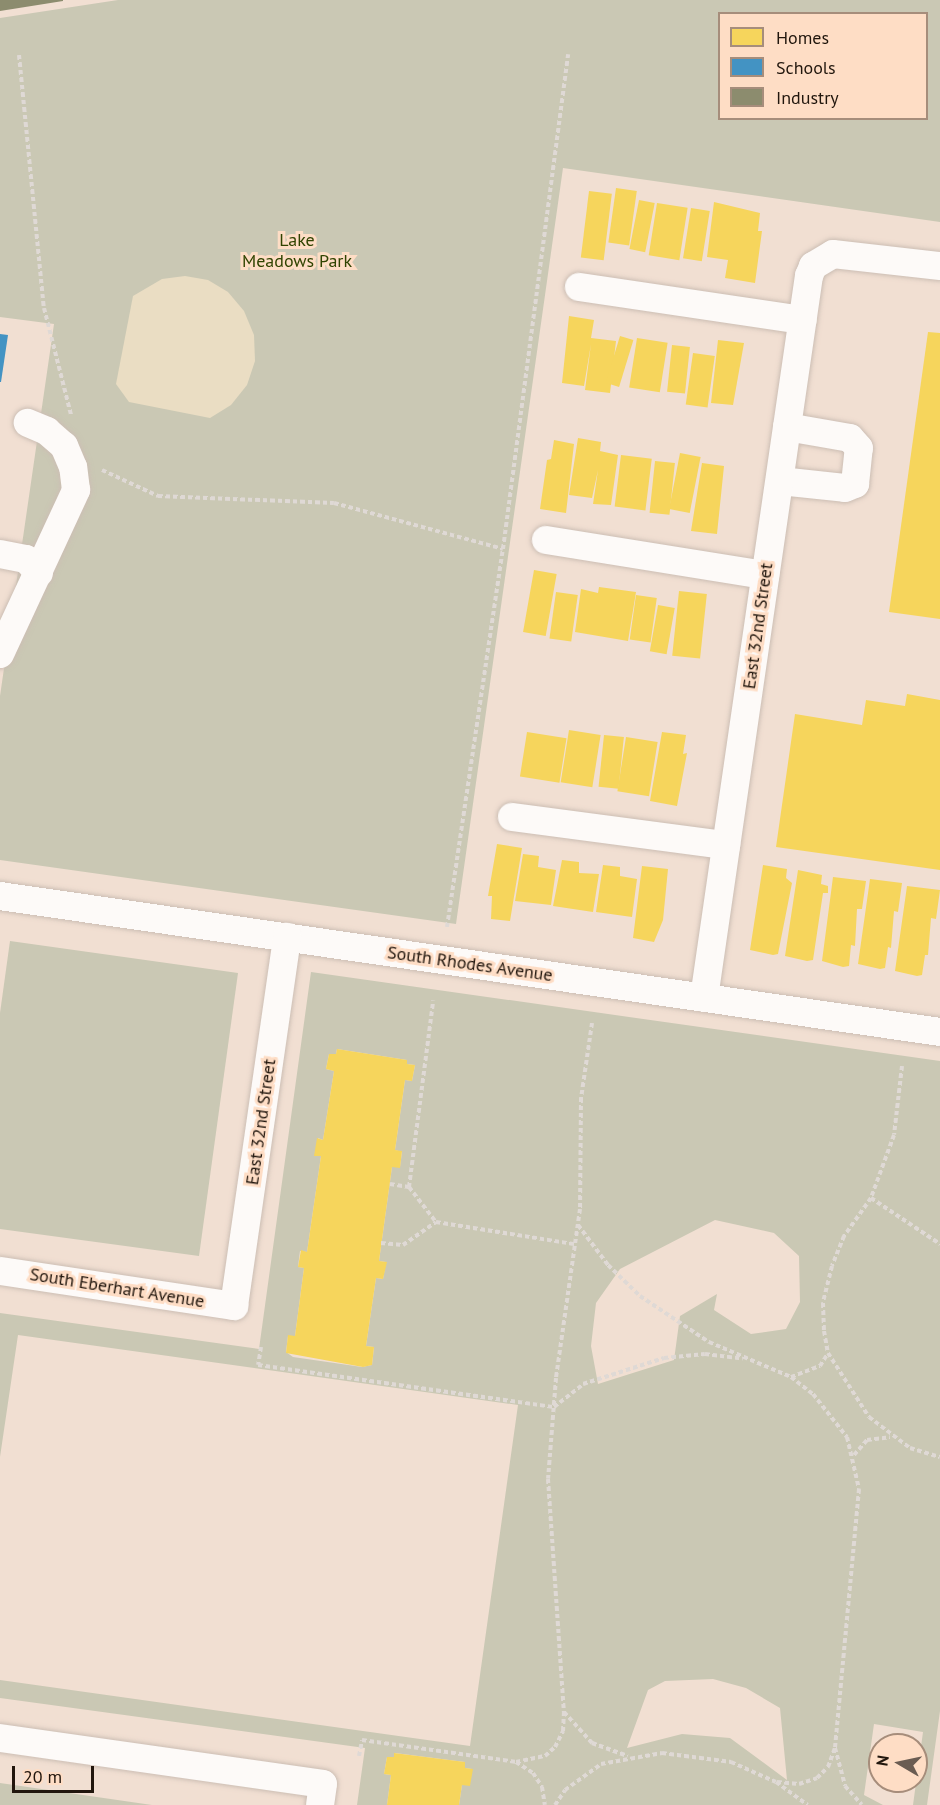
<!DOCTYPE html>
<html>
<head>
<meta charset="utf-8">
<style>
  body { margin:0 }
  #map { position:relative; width:940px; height:1805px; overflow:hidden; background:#f1dfd2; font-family:"PT Sans",sans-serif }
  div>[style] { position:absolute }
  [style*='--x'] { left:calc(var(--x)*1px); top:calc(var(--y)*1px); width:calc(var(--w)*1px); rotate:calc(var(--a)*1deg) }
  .green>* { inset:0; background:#cac8b4 }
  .sand>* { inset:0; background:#eaddc3 }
  .homes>* { inset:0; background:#f6d55c; transform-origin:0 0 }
  .schools>* { inset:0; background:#4393c3 }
  .industry>* { inset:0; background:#8c8c6e }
  .path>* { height:4px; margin-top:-2px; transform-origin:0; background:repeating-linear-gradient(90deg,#dfd9d5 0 4.5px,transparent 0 7.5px) }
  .roads { filter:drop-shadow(0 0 2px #ccbeb4) drop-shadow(0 0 2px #ccbeb4) }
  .minor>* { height:28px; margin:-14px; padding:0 14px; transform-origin:14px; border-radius:14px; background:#fdfaf8 }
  span { translate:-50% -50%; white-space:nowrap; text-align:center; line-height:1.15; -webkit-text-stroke:6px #feddc5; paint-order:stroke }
  .park-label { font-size:18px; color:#304300 }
  .street-label { font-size:18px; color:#21160d }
  .legend { position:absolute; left:718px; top:12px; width:210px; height:108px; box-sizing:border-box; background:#feddc5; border:2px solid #a68d7b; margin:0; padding:8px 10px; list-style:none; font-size:18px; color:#21160d }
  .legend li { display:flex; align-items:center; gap:12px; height:30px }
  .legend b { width:30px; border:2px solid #a68d7b }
  .north { position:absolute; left:868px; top:1733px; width:60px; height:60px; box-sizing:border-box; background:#feddc5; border:2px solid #a68d7b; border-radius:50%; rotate:279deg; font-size:16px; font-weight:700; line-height:24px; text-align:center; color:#21160d }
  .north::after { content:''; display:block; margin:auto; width:21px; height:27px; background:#6a5c52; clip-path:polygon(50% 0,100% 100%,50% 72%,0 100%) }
  .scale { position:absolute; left:12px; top:1766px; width:82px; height:27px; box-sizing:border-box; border:3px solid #21160d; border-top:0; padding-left:8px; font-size:18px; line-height:21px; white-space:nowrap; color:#21160d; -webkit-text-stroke:4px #feddc5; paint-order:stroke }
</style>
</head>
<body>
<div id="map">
  <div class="green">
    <i style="clip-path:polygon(evenodd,118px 0,940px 0,940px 222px,563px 168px,456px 924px,0 860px,0 696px,54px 324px,0 317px,0 18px,118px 0,720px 14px,926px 14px,926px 118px,720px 118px,720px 14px)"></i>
    <i style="clip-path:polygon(10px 941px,238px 973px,199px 1256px,0 1229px,0 1013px)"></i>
    <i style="clip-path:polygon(evenodd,311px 972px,940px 1061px,940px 1711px,927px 1805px,913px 1805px,923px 1732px,874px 1724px,864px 1795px,883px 1805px,459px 1805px,462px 1785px,472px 1769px,465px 1768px,465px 1762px,395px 1753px,394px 1757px,387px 1757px,384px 1774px,391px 1775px,387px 1805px,357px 1805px,365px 1748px,0 1698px,0 1680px,470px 1746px,518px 1405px,18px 1335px,0 1457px,0 1313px,259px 1349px,311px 972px,337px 1049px,407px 1060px,407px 1064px,415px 1065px,412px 1081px,405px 1080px,395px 1150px,402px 1152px,400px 1167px,392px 1167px,379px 1261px,386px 1262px,383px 1279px,376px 1278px,366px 1346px,374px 1347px,372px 1365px,362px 1367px,293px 1357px,286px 1352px,288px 1336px,295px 1336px,304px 1268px,298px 1267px,300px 1251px,307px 1252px,321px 1156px,315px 1156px,318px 1138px,323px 1140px,334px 1071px,326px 1069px,329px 1054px,336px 1054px,337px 1049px,311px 972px,715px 1220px,774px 1233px,799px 1256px,800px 1302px,786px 1329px,751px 1334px,714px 1310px,717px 1294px,680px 1316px,674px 1360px,598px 1384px,591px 1346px,596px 1303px,620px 1269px,715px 1220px,311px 972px,713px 1679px,746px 1688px,780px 1708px,787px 1780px,730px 1738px,682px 1734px,627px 1748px,648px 1690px,665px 1681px,713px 1679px)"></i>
    <i style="clip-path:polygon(0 1783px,152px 1805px,0 1805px)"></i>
  </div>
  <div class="sand">
    <i style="clip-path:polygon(185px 276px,208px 280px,228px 292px,244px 311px,254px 335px,255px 361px,247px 385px,231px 405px,210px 418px,129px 402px,116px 384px,133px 296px,162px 279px)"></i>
  </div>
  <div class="homes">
    <i style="left:616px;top:188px;width:21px;height:55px;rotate:8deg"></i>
    <i style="left:589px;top:191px;width:23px;height:67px;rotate:7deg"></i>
    <i style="left:639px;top:200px;width:16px;height:50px;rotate:11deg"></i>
    <i style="clip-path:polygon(714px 202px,760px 213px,758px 231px,762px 231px,755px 283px,725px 278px,728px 260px,707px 257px)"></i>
    <i style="left:657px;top:203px;width:31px;height:53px;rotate:9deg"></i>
    <i style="left:691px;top:208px;width:19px;height:51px;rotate:9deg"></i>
    <i style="clip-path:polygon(569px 316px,594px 320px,591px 338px,616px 341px,610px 393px,585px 390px,591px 344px,584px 386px,562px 383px)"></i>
    <i style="clip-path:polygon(928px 332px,940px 333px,940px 619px,889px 612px)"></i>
    <i style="left:620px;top:336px;width:14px;height:49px;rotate:17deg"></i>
    <i style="left:637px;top:338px;width:31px;height:50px;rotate:9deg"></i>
    <i style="clip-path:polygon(718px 340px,744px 343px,733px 405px,711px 403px)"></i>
    <i style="left:672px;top:345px;width:18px;height:47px;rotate:6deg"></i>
    <i style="left:693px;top:353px;width:22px;height:52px;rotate:8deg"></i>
    <i style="clip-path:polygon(578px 438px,601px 442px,600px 451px,618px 455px,611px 505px,593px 504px,598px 470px,592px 498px,569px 495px)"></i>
    <i style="clip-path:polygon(554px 440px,574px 444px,566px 513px,540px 509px,547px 460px,551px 459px)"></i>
    <i style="left:680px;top:453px;width:21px;height:57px;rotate:11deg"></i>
    <i style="left:621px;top:455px;width:31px;height:52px;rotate:7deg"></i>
    <i style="left:655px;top:461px;width:20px;height:52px;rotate:6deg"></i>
    <i style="clip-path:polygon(702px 463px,724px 466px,717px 534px,691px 531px)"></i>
    <i style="left:534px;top:570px;width:23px;height:63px;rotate:10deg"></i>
    <i style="clip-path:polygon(599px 587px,636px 592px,628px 641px,575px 632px,581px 589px,598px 593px)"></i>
    <i style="left:679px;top:591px;width:28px;height:65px;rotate:6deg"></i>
    <i style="left:556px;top:592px;width:22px;height:47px;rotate:8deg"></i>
    <i style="left:636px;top:595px;width:21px;height:45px;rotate:8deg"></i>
    <i style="left:658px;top:605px;width:17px;height:47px;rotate:10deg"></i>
    <i style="clip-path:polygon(907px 694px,940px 700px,940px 870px,776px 847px,795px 714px,862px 725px,866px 700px,905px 706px)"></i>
    <i style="left:569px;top:730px;width:32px;height:53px;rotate:9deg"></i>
    <i style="left:527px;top:732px;width:40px;height:45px;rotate:9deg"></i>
    <i style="clip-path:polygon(662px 732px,686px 735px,683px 754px,687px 753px,677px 806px,650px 801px)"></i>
    <i style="left:604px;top:735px;width:20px;height:52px;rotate:6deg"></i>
    <i style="left:626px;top:737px;width:32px;height:55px;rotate:9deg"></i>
    <i style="clip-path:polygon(497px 844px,522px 848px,510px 921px,491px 919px,492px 896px,488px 896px)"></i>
    <i style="clip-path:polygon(523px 854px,539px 856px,538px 867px,556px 870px,551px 905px,515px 901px)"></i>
    <i style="clip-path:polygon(562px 860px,579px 862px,579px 873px,599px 874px,593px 912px,553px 906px)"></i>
    <i style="clip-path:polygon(603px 865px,620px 867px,620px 876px,637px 879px,632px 917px,596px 912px)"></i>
    <i style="clip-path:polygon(763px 865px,787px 869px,786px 878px,792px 883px,778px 954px,773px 955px,750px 950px)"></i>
    <i style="clip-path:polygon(642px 866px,668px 869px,663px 920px,654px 942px,633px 938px)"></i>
    <i style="clip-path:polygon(798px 870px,822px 875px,821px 884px,828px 886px,828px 893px,823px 893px,813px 960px,807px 961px,785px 956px)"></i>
    <i style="clip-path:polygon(833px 877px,866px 881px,862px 909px,857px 909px,855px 946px,851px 945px,849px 966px,843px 967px,822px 961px)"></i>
    <i style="clip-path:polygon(870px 879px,902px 883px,898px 912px,894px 911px,891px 948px,888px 947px,885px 968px,880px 969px,858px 964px)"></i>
    <i style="clip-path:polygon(907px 886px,940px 890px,936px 919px,931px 918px,928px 955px,925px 955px,922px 975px,917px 976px,895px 971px)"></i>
    <i style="clip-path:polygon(337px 1049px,407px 1060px,407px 1064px,415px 1065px,412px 1081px,405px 1080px,395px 1150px,402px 1151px,400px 1168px,392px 1167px,379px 1261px,387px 1262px,383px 1279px,376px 1278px,366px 1346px,374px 1347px,372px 1365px,363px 1367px,286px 1353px,288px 1335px,295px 1336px,304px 1268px,298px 1267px,301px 1250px,307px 1252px,321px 1156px,314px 1156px,317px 1138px,323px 1140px,334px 1071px,326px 1069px,329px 1054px,336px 1054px)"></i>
    <i style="clip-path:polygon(394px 1753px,465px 1762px,465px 1768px,473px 1769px,470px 1786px,462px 1785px,459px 1805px,387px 1805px,391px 1775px,384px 1774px,387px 1757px,394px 1757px)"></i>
  </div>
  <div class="schools">
    <i style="clip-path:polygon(0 334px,8px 335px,1px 382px,0 382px)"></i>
  </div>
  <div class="industry">
    <i style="clip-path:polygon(0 0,63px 0,63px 1px,0 11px)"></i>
  </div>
  <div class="path">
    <i style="--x:19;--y:55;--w:254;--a:84.4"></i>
    <i style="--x:44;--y:308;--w:110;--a:75.8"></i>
    <i style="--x:102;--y:470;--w:62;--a:24.9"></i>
    <i style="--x:158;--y:496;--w:176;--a:2.3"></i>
    <i style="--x:334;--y:503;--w:175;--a:15.2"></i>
    <i style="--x:447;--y:927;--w:382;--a:-81.6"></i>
    <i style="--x:503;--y:549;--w:499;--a:-82.5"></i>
    <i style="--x:592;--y:1023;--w:76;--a:98.3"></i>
    <i style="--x:581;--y:1098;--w:111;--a:90.5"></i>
    <i style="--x:580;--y:1209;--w:171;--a:98.1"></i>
    <i style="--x:556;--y:1378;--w:101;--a:94.5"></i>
    <i style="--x:548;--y:1479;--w:234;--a:86.1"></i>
    <i style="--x:564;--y:1712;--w:42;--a:47.9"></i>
    <i style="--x:592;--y:1743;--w:38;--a:20"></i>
    <i style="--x:902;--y:1066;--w:69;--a:96.6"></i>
    <i style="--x:894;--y:1135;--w:67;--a:110.1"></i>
    <i style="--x:871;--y:1198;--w:47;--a:125.4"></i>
    <i style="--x:844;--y:1236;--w:32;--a:112"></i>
    <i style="--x:832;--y:1266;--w:38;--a:104"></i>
    <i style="--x:823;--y:1303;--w:28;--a:88"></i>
    <i style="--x:824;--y:1331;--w:22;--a:80"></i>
    <i style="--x:828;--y:1353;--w:76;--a:57.4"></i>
    <i style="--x:869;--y:1417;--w:51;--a:37.1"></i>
    <i style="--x:910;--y:1448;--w:31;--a:17"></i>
    <i style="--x:390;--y:1184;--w:19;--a:9"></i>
    <i style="--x:409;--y:1187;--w:44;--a:52.4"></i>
    <i style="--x:436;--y:1222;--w:140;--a:9.1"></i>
    <i style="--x:409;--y:1187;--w:188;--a:-82.6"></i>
    <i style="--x:871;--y:1198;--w:83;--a:33.7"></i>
    <i style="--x:578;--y:1225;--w:50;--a:53.1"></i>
    <i style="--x:608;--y:1265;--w:45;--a:44.1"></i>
    <i style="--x:640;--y:1296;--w:83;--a:33.7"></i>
    <i style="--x:709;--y:1342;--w:89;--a:23.1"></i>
    <i style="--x:791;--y:1377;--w:28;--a:38"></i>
    <i style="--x:813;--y:1394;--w:55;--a:51.7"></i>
    <i style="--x:847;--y:1437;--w:53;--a:77"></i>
    <i style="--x:859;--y:1489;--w:260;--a:95.3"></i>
    <i style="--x:835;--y:1748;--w:39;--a:75"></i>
    <i style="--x:845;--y:1786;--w:25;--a:48"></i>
    <i style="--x:381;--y:1243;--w:22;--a:5"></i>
    <i style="--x:403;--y:1245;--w:40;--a:-34.9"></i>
    <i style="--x:261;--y:1347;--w:18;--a:99"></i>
    <i style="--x:258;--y:1365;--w:299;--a:8.1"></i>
    <i style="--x:554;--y:1407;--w:37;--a:-38"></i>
    <i style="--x:583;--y:1384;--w:85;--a:-17.8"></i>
    <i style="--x:664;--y:1358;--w:41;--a:-5.6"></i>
    <i style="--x:705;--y:1354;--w:38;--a:7"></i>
    <i style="--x:791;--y:1377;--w:31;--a:-21"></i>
    <i style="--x:820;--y:1366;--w:15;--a:-58"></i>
    <i style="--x:854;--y:1455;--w:20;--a:-49"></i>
    <i style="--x:867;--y:1440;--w:23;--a:-7"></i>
    <i style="--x:359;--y:1756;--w:16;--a:-79"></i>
    <i style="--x:362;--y:1740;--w:156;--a:8.1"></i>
    <i style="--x:516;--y:1762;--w:20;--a:33"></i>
    <i style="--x:533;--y:1773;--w:17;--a:57"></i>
    <i style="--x:542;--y:1787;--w:18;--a:81"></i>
    <i style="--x:516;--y:1762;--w:30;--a:-12"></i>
    <i style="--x:545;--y:1756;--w:13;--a:-42"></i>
    <i style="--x:555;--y:1747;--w:18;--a:-63"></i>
    <i style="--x:563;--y:1731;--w:19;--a:-87"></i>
    <i style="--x:777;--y:1782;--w:22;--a:5"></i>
    <i style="--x:799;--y:1784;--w:19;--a:-18"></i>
    <i style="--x:817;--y:1778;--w:16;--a:-45"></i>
    <i style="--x:828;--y:1767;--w:20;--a:-70"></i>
    <i style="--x:555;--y:1805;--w:18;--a:-56"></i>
    <i style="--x:565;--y:1790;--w:44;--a:-35.8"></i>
    <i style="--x:601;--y:1764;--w:62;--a:-10.2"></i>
    <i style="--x:662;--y:1753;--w:70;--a:7.4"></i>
    <i style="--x:731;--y:1762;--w:49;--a:24"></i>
    <i style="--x:776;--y:1782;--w:39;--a:36"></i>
  </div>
  <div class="roads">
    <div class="minor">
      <i style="--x:579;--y:287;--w:226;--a:8.4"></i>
      <i style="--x:780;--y:481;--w:65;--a:6.1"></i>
      <i style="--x:845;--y:488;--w:11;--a:-22"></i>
      <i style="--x:855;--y:484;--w:36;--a:-84"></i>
      <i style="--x:859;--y:448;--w:13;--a:-132"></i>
      <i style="--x:850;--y:438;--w:64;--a:-170.1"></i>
      <i style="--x:546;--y:540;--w:222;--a:9.1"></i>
      <i style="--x:0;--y:554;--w:26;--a:11"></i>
      <i style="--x:26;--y:559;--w:19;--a:47"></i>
      <i style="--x:0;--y:654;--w:181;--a:-65.1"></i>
      <i style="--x:76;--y:490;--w:23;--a:-97"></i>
      <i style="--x:73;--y:467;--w:23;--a:-113"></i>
      <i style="--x:64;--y:446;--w:23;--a:-139"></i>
      <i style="--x:47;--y:431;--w:21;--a:-157"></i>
      <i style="--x:512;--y:817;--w:216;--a:7.5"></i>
      <i style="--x:0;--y:896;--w:950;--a:8.23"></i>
      <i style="--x:704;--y:998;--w:730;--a:-81.73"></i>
      <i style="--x:809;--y:276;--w:11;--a:-68"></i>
      <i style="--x:813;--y:266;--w:23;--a:-31"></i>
      <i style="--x:833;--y:254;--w:108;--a:6.4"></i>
      <i style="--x:0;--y:1271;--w:237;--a:8.5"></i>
      <i style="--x:234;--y:1306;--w:373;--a:-81.8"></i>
      <i style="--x:0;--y:1738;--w:326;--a:8.1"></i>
      <i style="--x:323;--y:1784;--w:21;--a:98"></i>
    </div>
  </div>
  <div class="park-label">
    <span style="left:297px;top:251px">Lake<br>Meadows Park</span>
  </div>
  <div class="street-label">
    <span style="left:758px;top:626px;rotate:-82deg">East 32nd Street</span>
    <span style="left:470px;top:964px;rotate:8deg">South Rhodes Avenue</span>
    <span style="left:261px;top:1122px;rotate:-82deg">East 32nd Street</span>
    <span style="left:117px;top:1288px;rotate:9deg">South Eberhart Avenue</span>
  </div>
  <ul class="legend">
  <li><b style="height:16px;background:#f6d55c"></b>Homes</li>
  <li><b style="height:16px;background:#4393c3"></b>Schools</li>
  <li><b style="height:16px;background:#8c8c6e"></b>Industry</li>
  </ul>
  <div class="north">N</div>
  <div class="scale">20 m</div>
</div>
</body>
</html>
